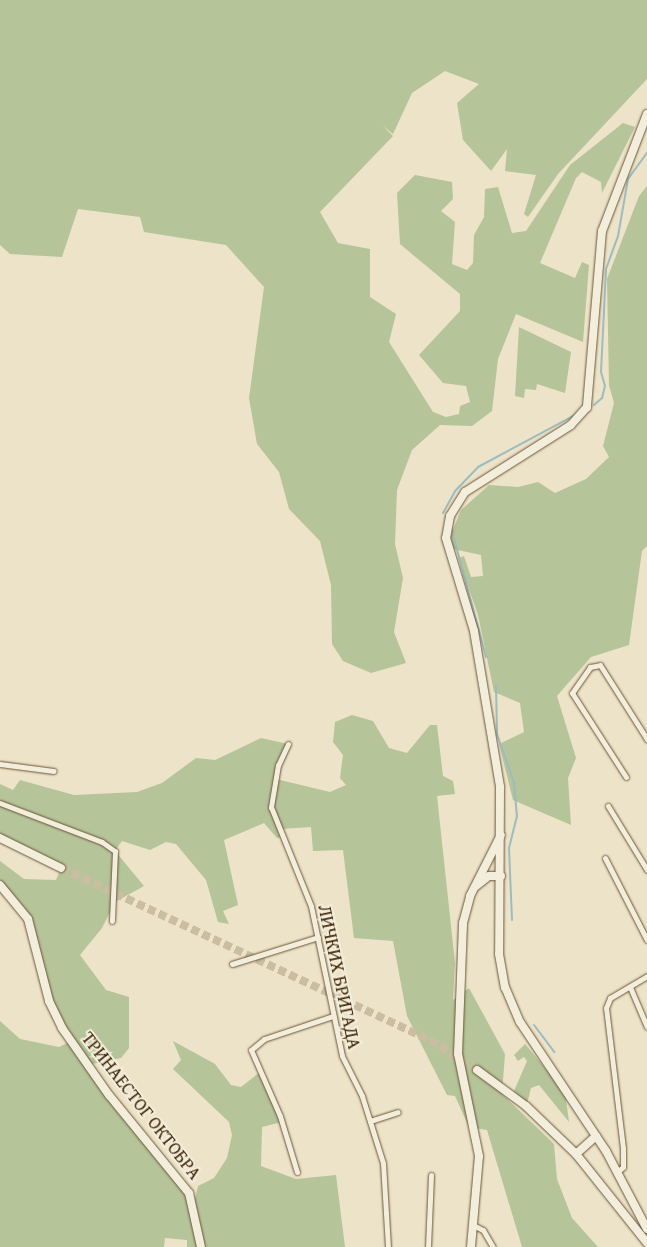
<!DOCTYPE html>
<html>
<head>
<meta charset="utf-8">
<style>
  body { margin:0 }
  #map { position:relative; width:647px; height:1247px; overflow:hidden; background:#ede3c8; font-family:"Gentium Book Plus",serif }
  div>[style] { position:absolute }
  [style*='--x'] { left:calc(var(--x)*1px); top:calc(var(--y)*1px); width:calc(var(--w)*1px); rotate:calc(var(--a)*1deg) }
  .green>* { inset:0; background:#b5c499 }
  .stream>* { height:2px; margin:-1px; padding:0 1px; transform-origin:1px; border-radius:1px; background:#9dbcbf }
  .secondary-tunnel>* { height:8px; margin-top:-4px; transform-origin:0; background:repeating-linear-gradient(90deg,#cabda1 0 8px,transparent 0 12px) }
  .roads { filter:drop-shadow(0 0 1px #6a5436) drop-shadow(0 0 1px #6a5436) }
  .street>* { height:5px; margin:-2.5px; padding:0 2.5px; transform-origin:2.5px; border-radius:2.5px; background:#f3eddb }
  .secondary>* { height:8px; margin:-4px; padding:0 4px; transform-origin:4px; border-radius:4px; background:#f3eddb }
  span { translate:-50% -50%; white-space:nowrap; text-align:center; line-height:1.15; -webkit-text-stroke:4px #f3eddb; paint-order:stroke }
  .street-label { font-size:18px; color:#3e2505 }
</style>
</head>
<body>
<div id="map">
  <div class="green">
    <i style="clip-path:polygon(0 0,647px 0,647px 79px,558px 174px,528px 217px,524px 214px,536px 175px,505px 171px,507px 149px,491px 171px,463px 140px,457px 103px,479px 84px,445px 71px,412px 93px,393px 134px,383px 126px,393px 136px,320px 212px,338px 243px,370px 249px,370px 297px,396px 314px,389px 342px,433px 412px,446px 417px,459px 414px,460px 406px,470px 402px,466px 386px,443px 383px,419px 355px,460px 311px,460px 294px,400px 244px,397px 193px,415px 175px,452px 182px,453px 199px,441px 211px,455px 222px,452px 264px,467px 270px,473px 263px,474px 235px,484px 217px,485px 189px,498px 187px,512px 233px,526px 231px,570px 165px,623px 123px,635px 127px,602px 193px,601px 182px,582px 172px,576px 178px,540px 263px,575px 278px,582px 262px,589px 265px,583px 342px,516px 314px,498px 359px,492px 411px,472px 426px,440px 425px,412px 450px,397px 490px,395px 544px,403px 578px,394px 632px,406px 663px,371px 673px,343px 661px,332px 644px,331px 585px,320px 541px,289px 509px,279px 472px,257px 444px,249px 398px,264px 287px,226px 245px,144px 232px,140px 217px,78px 209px,62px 257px,10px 254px,0 245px)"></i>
    <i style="clip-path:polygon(647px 186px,647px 546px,642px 551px,629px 645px,591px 657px,557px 696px,576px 758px,568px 778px,571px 825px,513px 800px,499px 744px,524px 732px,520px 703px,494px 692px,478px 615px,458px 558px,464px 556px,471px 577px,483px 576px,481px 555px,453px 549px,450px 537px,461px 510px,489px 485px,518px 487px,538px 482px,555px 493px,586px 479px,609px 457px,603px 446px,614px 403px,609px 385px,607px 279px,639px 196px)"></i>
    <i style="clip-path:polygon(519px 327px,571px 352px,565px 393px,537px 384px,536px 390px,525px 389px,524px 398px,515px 396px)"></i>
    <i style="clip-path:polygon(352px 715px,373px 721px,389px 748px,407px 753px,430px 725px,437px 725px,443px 776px,453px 781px,455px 794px,437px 796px,455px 963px,453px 1000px,469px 988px,505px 1054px,502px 1094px,554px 1144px,557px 1179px,572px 1218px,598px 1247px,522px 1247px,487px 1130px,469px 1127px,455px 1096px,447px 1095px,407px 1016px,393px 941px,354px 938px,343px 850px,313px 851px,311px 827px,281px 829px,284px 837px,277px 838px,264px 823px,224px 840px,238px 905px,223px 911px,229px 924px,218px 922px,206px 880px,176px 844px,166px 842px,150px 850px,122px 841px,115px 851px,144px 886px,115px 902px,102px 928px,80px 955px,106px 990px,129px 997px,129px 1048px,121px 1058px,87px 1065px,194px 1203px,198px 1186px,214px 1178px,227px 1158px,232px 1135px,229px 1122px,173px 1069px,181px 1060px,173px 1041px,215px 1064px,231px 1085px,241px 1087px,260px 1072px,282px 1122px,262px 1127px,261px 1166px,296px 1179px,336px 1175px,345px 1247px,187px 1247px,187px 1240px,165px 1238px,164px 1247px,0 1247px,0 1021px,20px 1039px,59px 1047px,71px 1041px,56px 1015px,28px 919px,0 885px,0 861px,24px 879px,56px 880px,61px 868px,0 838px,0 784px,13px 790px,20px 780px,74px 795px,137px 792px,162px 783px,196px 758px,215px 760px,261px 738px,288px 744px,276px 779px,330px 792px,346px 785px,340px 778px,343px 755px,333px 742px,335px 722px)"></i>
    <i style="clip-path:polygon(525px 1044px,565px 1092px,569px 1122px,539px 1085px,531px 1088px,527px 1104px,514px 1091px,527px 1061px,524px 1057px,518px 1061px,514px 1055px)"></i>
  </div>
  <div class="stream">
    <i style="--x:594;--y:405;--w:11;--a:-41"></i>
    <i style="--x:602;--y:398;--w:12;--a:-76"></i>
    <i style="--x:605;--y:386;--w:15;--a:-106"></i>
    <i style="--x:601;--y:372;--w:103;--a:-87.2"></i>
    <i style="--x:606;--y:269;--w:35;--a:-70"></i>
    <i style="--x:618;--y:236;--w:58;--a:-80"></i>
    <i style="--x:628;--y:179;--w:32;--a:-54"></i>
    <i style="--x:443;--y:513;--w:26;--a:-61"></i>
    <i style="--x:456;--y:490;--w:32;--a:-46"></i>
    <i style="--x:478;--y:467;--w:112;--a:-28.2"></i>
    <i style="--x:451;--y:527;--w:135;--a:74.9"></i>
    <i style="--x:496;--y:686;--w:48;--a:88.8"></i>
    <i style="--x:497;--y:734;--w:52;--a:70.9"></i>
    <i style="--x:514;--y:783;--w:33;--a:85"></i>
    <i style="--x:517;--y:816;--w:33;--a:104"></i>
    <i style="--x:509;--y:848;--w:72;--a:87.6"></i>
    <i style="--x:534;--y:1025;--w:34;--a:53"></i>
  </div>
  <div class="secondary-tunnel">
    <i style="--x:61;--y:868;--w:407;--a:25"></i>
    <i style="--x:430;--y:1040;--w:56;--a:32.6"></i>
  </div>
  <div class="roads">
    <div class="street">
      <i style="--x:288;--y:744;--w:23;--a:115"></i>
      <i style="--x:278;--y:765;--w:43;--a:99.5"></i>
      <i style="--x:271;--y:807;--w:107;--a:68"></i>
      <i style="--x:311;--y:906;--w:153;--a:78.3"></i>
      <i style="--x:342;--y:1056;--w:45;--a:63.4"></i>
      <i style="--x:362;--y:1096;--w:70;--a:72.6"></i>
      <i style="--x:383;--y:1163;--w:84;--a:86.6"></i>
      <i style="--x:0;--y:764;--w:54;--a:7.4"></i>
      <i style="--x:626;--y:777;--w:100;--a:-122.7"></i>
      <i style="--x:572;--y:693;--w:32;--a:-55"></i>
      <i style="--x:590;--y:667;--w:10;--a:-11"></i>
      <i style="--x:600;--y:665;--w:88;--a:57.6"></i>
      <i style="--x:0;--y:803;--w:109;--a:20.9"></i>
      <i style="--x:102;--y:842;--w:16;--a:35"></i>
      <i style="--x:115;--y:851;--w:70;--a:92.5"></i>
      <i style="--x:608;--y:806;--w:75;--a:58.6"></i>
      <i style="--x:605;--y:858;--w:92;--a:62.9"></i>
      <i style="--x:232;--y:964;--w:90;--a:-17.4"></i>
      <i style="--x:630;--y:987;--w:43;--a:67"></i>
      <i style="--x:370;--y:1121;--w:29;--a:-18"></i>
      <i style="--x:297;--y:1172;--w:59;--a:-106.9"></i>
      <i style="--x:280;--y:1116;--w:72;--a:-113.7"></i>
      <i style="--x:251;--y:1050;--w:17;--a:-40"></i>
      <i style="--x:264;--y:1039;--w:73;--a:-18.4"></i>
      <i style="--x:616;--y:1173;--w:9;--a:-41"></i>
      <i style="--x:623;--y:1167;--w:19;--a:-90"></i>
      <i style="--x:623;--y:1148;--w:141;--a:-96.9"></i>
      <i style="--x:606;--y:1008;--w:11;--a:-68"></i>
      <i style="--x:610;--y:998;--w:43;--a:-30.7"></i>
      <i style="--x:473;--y:1225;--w:11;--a:27"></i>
      <i style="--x:483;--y:1230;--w:20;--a:60"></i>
      <i style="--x:428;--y:1247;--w:72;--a:-87.6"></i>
    </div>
    <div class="secondary">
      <i style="--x:647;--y:114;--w:125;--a:111"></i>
      <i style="--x:602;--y:231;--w:177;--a:94.9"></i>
      <i style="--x:587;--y:407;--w:24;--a:132"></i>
      <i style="--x:571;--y:425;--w:125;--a:147.7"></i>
      <i style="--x:465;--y:492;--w:28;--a:122"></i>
      <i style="--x:450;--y:516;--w:22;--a:100"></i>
      <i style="--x:446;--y:538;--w:97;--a:73.2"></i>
      <i style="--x:474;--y:631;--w:158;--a:80.5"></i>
      <i style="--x:500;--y:787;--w:167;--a:90.3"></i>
      <i style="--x:499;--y:954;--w:34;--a:80"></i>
      <i style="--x:505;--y:987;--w:38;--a:67"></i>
      <i style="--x:520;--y:1022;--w:155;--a:56.3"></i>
      <i style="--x:606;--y:1151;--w:88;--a:62.3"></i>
      <i style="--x:0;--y:838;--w:68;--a:26.2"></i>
      <i style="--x:0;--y:885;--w:44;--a:50.5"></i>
      <i style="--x:28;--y:919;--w:85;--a:75.6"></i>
      <i style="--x:49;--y:1001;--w:30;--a:64"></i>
      <i style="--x:62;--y:1028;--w:82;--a:55"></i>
      <i style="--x:109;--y:1095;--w:127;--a:50.8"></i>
      <i style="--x:189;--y:1193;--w:55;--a:77.5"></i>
      <i style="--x:476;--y:886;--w:16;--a:-38"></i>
      <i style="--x:489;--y:876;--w:12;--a:0"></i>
      <i style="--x:477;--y:1070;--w:61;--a:36.3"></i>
      <i style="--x:526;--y:1106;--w:69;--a:43.8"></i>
      <i style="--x:576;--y:1154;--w:114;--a:51.4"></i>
      <i style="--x:576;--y:1154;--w:27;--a:-42"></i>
      <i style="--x:471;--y:1247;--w:91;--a:-85"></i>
      <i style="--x:479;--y:1156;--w:104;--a:-101.6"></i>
      <i style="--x:458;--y:1054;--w:131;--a:-87.8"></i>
      <i style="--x:463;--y:923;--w:28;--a:-75"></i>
      <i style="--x:470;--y:896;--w:68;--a:-63.1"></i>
    </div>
  </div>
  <div class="street-label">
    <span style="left:339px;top:977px;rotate:78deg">ЛИЧКИХ БРИГАДА</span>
    <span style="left:141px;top:1106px;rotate:52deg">ТРИНАЕСТОГ ОКТОБРА</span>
  </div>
</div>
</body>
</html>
